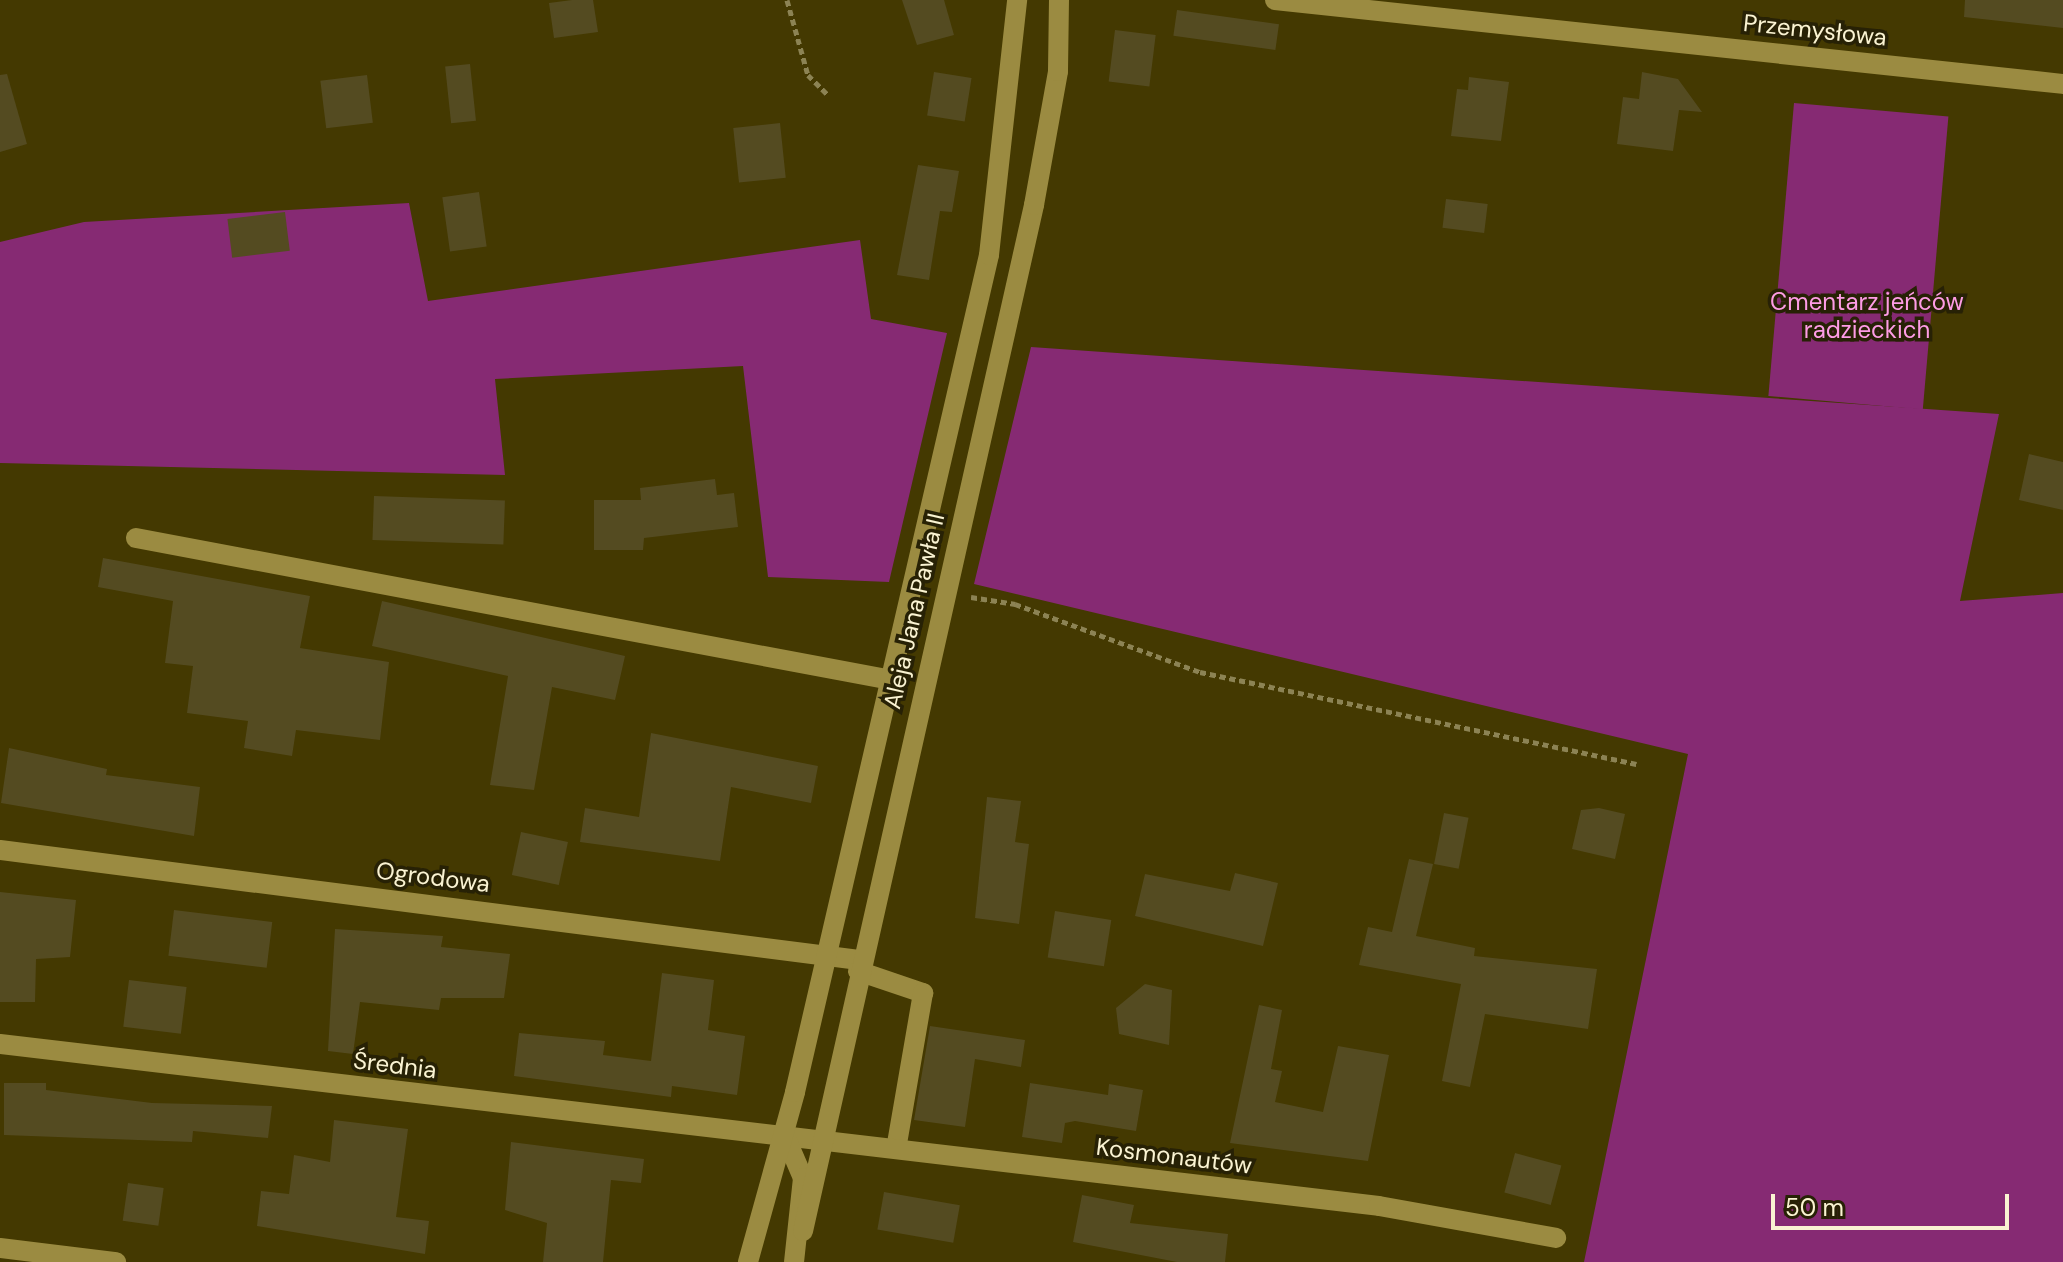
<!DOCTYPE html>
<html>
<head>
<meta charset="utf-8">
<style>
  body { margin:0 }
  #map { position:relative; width:2063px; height:1262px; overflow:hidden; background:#443901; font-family:"DM Sans",sans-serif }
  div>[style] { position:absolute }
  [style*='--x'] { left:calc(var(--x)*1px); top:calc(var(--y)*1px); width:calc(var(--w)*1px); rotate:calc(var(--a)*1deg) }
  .green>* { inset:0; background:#862a73; transform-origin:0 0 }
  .building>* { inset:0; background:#544b21; transform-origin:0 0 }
  .path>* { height:5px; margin-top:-2.5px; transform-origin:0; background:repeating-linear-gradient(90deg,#8c8354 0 6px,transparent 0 10px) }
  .minor>* { height:20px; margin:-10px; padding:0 10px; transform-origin:10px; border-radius:10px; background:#9b8b41 }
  span { translate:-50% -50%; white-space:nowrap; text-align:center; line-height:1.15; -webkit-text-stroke:7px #272105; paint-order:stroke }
  .street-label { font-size:24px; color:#faf3d2 }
  .park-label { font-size:24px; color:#fe9ce5 }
  .scale { position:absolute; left:1771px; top:1194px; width:238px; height:36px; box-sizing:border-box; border:4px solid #faf3d2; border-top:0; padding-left:10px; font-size:24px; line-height:28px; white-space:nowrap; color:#faf3d2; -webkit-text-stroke:6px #272105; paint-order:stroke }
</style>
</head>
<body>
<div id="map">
  <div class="green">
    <i style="left:1794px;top:103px;width:155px;height:294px;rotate:5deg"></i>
    <i style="clip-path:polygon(409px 203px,428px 301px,860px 240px,871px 319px,947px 333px,889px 582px,768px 577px,743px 366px,495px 379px,505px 475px,0 463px,0 242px,84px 222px)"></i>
    <i style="clip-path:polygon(1031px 347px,1999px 414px,1960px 601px,2063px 593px,2063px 1262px,1584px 1262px,1688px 754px,974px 584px)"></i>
  </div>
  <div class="building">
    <i style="clip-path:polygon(572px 0,593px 0,598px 32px,554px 38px,549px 3px)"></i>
    <i style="clip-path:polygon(902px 0,944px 0,954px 35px,917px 45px)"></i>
    <i style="clip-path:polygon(1965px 0,2063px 0,2063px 28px,1964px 17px)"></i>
    <i style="left:1177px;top:10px;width:103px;height:26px;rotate:8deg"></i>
    <i style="left:1115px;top:30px;width:41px;height:52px;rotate:7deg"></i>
    <i style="left:470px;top:64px;width:57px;height:25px;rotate:84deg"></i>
    <i style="left:934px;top:72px;width:38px;height:44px;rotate:9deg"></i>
    <i style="clip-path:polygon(1642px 72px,1678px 79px,1702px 112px,1679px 110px,1673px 151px,1617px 144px,1623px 97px,1639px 99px)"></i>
    <i style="clip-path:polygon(7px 74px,27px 144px,0 152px,0 75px)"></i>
    <i style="left:367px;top:75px;width:48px;height:47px;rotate:83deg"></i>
    <i style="clip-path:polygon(1469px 77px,1509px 82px,1501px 141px,1451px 136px,1457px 89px,1468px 90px)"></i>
    <i style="left:780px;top:123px;width:55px;height:47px;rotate:84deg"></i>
    <i style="clip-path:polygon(918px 165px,959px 171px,952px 212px,940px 211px,929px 280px,897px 275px)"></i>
    <i style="left:479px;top:192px;width:55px;height:37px;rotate:82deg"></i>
    <i style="left:1446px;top:199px;width:42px;height:29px;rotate:7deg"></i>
    <i style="left:285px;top:212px;width:39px;height:58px;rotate:83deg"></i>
    <i style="clip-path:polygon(2029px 454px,2063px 462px,2063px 510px,2019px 500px)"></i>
    <i style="clip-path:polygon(715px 479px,717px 495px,734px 493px,738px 527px,644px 538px,643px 550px,594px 550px,594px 500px,641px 500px,640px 488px)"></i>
    <i style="left:374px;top:496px;width:131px;height:44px;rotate:2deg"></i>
    <i style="clip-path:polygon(103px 558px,310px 596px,300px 648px,389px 662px,380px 740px,296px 730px,292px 756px,244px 748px,248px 721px,187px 713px,193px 666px,165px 663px,173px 601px,98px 587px)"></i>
    <i style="clip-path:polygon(382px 601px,625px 656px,615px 700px,552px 687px,534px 790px,490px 785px,508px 676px,372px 646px)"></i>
    <i style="clip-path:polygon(651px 733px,818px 766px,811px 803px,731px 787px,720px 861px,580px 842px,585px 808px,639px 817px)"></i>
    <i style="clip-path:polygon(9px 748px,107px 769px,106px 775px,200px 787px,194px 836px,1px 803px)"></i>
    <i style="clip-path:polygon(987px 797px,1021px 801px,1015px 842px,1029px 844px,1019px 924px,975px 918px)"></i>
    <i style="clip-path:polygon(1599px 808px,1625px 814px,1615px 859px,1572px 849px,1581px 810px)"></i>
    <i style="left:1444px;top:813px;width:25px;height:52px;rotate:11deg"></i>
    <i style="left:521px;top:832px;width:48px;height:44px;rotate:12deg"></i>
    <i style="clip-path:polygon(1409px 859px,1433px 864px,1416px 936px,1475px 948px,1474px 956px,1597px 969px,1588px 1029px,1485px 1014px,1470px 1087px,1442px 1081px,1461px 984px,1359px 965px,1368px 927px,1392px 932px)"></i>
    <i style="clip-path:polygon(1235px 873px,1278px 883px,1263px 946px,1135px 916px,1145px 874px,1230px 891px)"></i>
    <i style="clip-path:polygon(0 892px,76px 900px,70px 957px,36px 959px,35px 1002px,0 1002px)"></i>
    <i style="left:174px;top:910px;width:99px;height:46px;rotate:7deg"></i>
    <i style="left:1055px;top:911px;width:57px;height:47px;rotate:9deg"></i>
    <i style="clip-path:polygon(335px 929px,443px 936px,441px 947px,510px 954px,504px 998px,441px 998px,439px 1010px,360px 1002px,353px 1054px,328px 1051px)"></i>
    <i style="clip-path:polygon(662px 973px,714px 980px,708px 1030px,745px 1036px,737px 1095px,672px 1086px,671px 1097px,514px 1076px,519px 1033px,605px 1041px,603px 1055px,651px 1061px)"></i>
    <i style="left:129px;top:980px;width:58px;height:47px;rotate:7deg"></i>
    <i style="clip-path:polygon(1145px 984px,1172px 990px,1169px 1045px,1119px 1034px,1116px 1008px)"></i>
    <i style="clip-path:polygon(1259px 1005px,1282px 1010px,1271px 1069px,1282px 1071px,1275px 1102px,1323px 1112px,1338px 1046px,1389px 1055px,1368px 1161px,1230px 1143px)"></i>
    <i style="clip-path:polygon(930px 1026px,1025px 1040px,1021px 1067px,975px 1059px,965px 1127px,914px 1120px)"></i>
    <i style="clip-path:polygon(4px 1083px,46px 1083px,46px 1090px,152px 1103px,272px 1106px,268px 1138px,193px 1131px,192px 1142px,4px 1135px)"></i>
    <i style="clip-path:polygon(1030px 1083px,1108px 1095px,1109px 1084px,1143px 1090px,1136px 1131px,1075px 1121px,1065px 1123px,1062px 1143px,1022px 1137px)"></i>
    <i style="clip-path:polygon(334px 1120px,408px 1129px,396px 1217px,429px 1221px,425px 1254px,257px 1226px,261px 1191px,289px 1194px,294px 1155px,330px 1162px)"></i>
    <i style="clip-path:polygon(511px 1142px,644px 1159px,641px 1183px,611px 1180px,603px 1262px,543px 1262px,547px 1223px,505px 1210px)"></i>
    <i style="left:1515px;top:1153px;width:48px;height:41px;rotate:15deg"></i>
    <i style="left:128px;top:1183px;width:36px;height:38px;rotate:8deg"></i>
    <i style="left:884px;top:1192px;width:77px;height:38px;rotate:10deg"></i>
    <i style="clip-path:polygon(1082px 1195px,1134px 1205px,1130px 1223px,1228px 1234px,1225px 1262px,1177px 1262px,1073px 1242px)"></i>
  </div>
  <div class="path">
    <i style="--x:787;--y:0;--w:78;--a:74.4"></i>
    <i style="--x:808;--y:75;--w:28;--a:45"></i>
    <i style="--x:971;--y:597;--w:45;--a:9"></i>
    <i style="--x:1015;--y:604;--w:197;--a:20.2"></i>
    <i style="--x:1200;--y:672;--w:446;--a:11.9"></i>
  </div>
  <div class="minor">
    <i style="--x:1275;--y:0;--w:792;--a:6.08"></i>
    <i style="--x:136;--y:538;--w:768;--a:10.65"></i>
    <i style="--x:0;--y:850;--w:866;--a:7.3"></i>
    <i style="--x:858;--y:971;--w:69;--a:18.7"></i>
    <i style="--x:923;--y:993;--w:158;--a:99.8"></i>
    <i style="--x:0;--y:1044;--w:1388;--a:6.7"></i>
    <i style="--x:1379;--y:1206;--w:180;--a:10.2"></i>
    <i style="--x:785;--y:1136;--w:46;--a:66.8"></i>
    <i style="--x:803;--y:1178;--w:84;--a:96.1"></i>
    <i style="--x:803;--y:1231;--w:1052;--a:-77.31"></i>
    <i style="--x:1034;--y:205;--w:136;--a:-79.8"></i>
    <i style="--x:1058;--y:71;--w:71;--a:-89.2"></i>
    <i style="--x:0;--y:1248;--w:117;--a:6.9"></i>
    <i style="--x:748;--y:1262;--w:176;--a:-74.5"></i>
    <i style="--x:795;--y:1092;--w:859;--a:-76.95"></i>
    <i style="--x:989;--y:255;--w:257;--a:-83.7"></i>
  </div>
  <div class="street-label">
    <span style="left:1815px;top:30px;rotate:6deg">Przemysłowa</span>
    <span style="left:914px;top:611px;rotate:-77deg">Aleja Jana Pawła II</span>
    <span style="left:433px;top:877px;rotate:7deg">Ogrodowa</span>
    <span style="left:395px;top:1065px;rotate:7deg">Średnia</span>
    <span style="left:1174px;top:1156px;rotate:7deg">Kosmonautów</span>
  </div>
  <div class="park-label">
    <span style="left:1867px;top:316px">Cmentarz jeńców<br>radzieckich</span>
  </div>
  <div class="scale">50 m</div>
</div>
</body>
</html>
